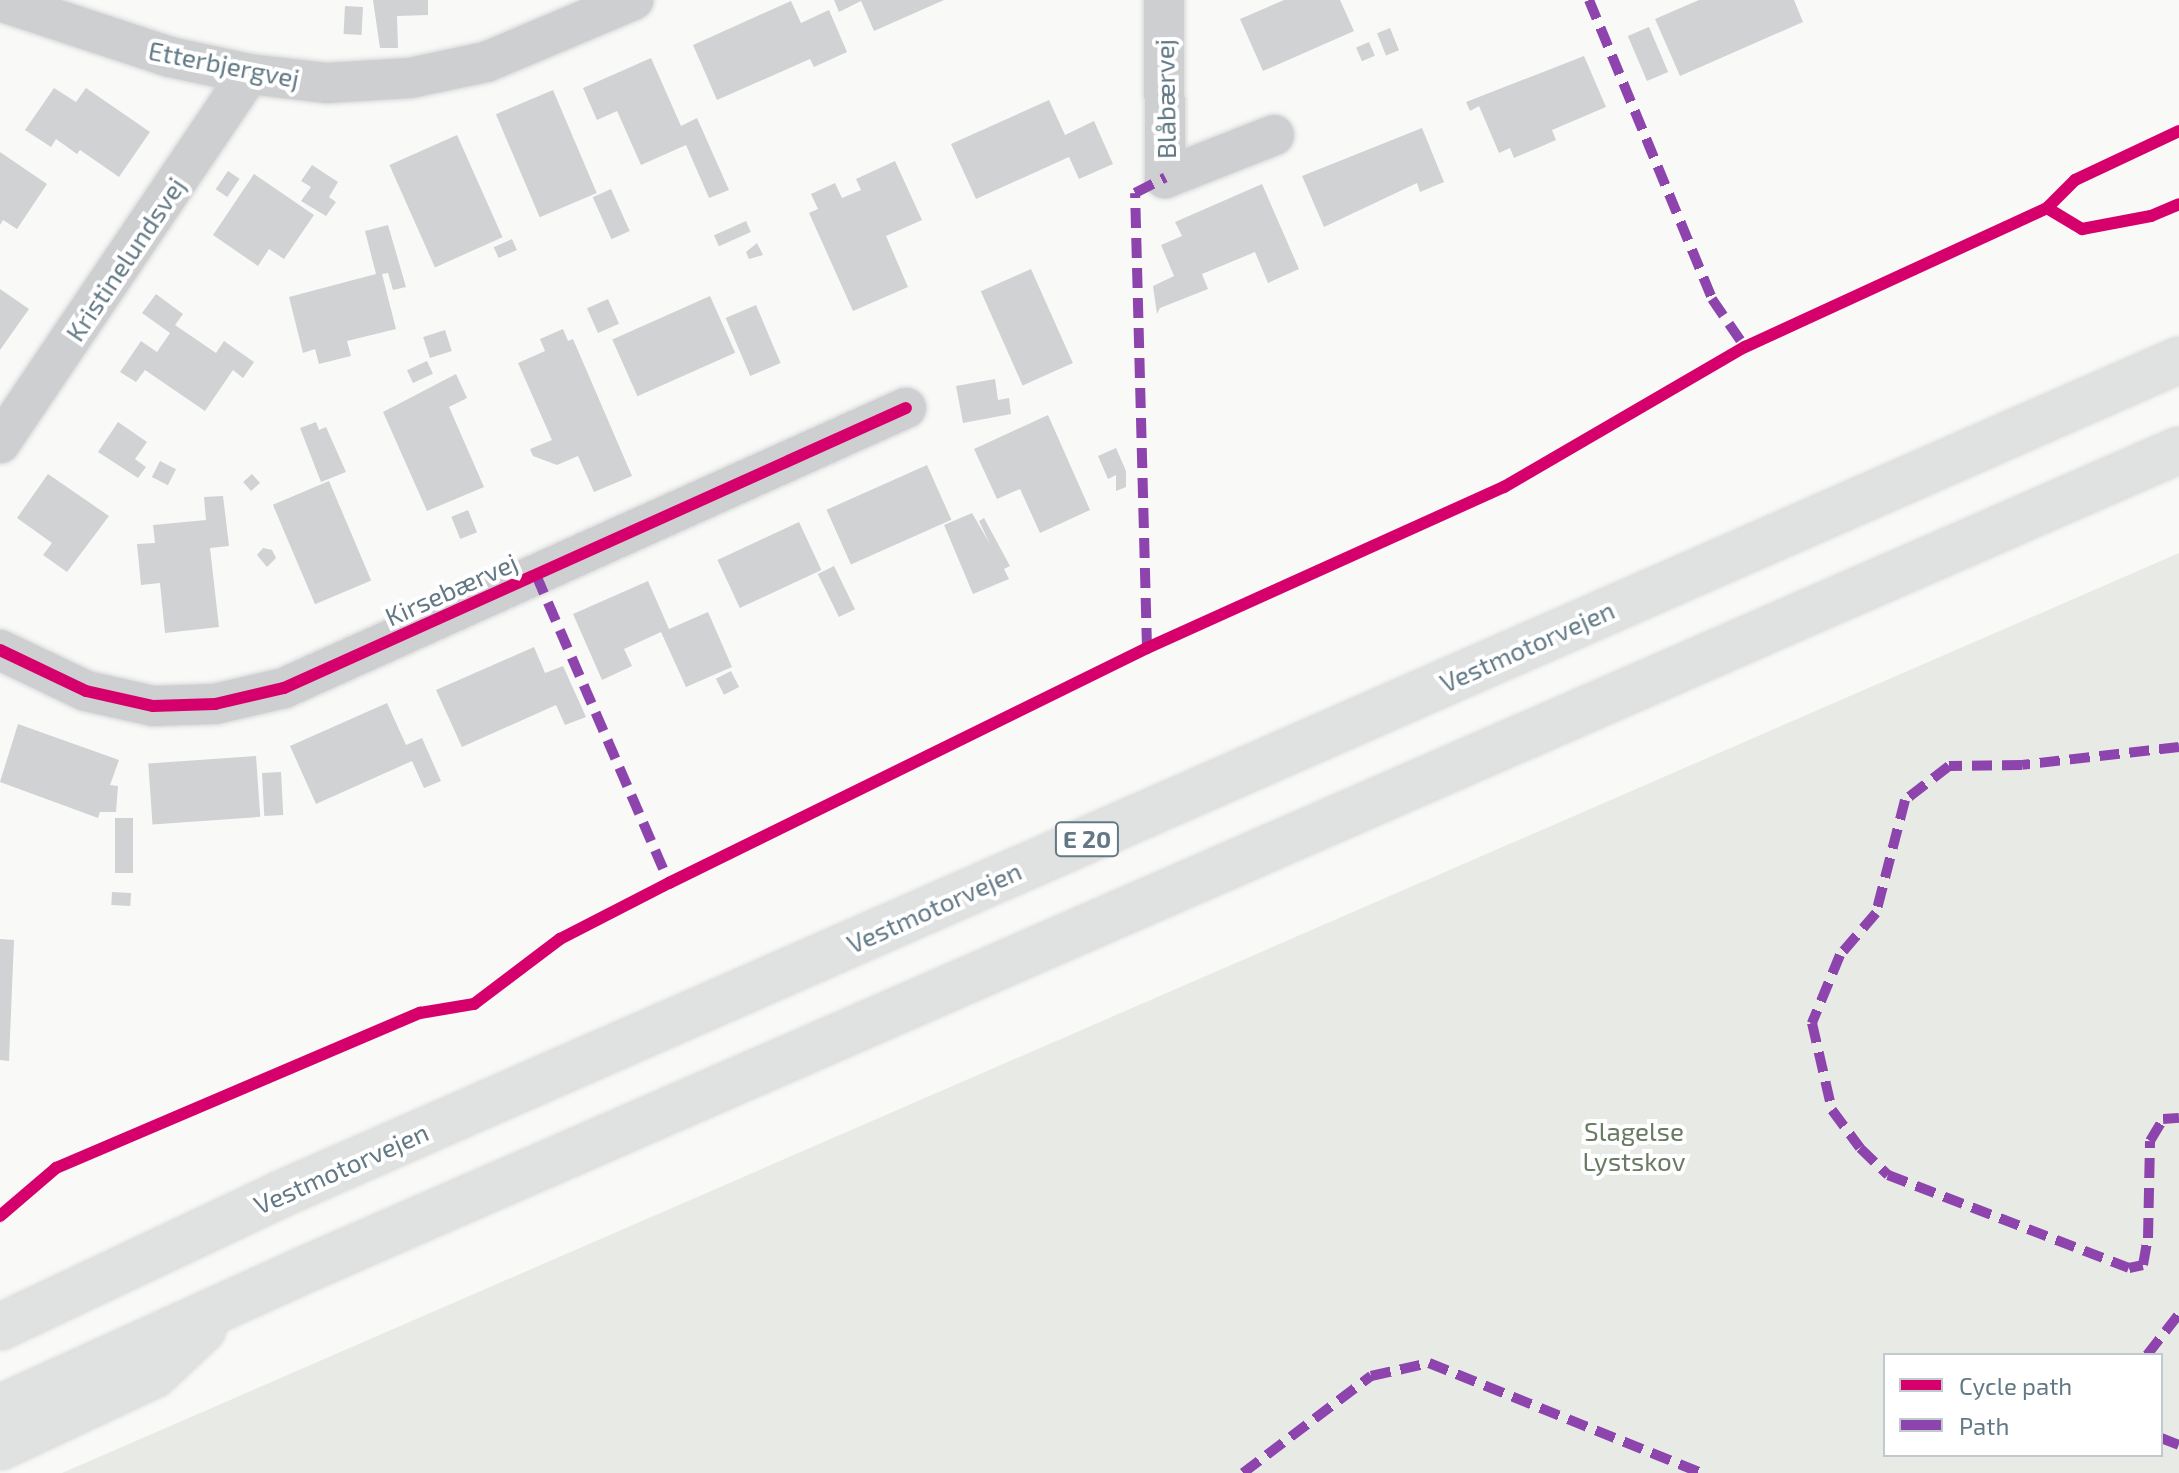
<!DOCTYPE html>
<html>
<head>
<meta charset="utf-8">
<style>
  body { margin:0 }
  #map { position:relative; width:2179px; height:1473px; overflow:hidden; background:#f9f9f8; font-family:"Exo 2",sans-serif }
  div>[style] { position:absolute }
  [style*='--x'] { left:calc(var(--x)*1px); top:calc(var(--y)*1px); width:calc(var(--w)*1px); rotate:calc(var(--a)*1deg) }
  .green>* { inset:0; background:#e8ebe5 }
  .building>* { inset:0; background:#d0d2d3; transform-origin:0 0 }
  .roads { filter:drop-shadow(0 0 2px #d6d7d7) drop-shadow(0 0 2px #d6d7d7) }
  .street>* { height:40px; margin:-20px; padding:0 20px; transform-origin:20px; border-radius:20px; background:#cdcfd0 }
  .highway>* { height:44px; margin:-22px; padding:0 22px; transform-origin:22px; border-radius:22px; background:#e0e2e2 }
  .quiet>* { height:10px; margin-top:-5px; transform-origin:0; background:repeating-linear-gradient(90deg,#8e44ad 0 20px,transparent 0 30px) }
  .cycleway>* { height:12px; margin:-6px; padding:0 6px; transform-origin:6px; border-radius:6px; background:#d6006c }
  span { translate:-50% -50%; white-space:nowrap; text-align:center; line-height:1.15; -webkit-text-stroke:8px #fff; paint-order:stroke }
  .shield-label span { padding:2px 6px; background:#fff; border:2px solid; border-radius:6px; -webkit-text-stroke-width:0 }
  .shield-label { font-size:24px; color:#627985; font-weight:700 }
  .street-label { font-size:26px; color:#627985 }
  .park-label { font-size:26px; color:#697b62 }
  .legend { position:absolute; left:1883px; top:1353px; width:280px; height:104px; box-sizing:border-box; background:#fff; border:2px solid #c0c9ce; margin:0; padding:10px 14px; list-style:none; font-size:24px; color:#627985 }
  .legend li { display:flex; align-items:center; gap:16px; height:40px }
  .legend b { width:40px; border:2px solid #c0c9ce }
</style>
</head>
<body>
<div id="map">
  <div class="green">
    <i style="clip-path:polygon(evenodd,2179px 553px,2179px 1473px,62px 1473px,2179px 553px,1885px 1355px,2161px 1355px,2161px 1455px,1885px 1455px,1885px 1355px)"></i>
  </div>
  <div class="building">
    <i style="clip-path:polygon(373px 0,428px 0,428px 15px,397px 16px,398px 48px,380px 48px)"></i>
    <i style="clip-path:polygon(834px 0,944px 0,874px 31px,861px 1px,839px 12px)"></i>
    <i style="clip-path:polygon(1284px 0,1340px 0,1354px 31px,1263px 71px,1240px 19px)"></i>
    <i style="clip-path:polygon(1699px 0,1794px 0,1803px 22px,1680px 76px,1655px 19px)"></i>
    <i style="clip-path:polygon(791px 1px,801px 23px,829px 10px,847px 52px,814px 67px,810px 59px,717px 100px,693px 45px)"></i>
    <i style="left:345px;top:6px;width:18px;height:28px;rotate:3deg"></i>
    <i style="left:1649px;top:27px;width:49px;height:23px;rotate:67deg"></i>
    <i style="left:1390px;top:28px;width:24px;height:14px;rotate:68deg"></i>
    <i style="left:1369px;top:42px;width:15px;height:14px;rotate:67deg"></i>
    <i style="clip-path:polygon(1584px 56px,1606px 107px,1552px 130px,1556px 140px,1514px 158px,1510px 148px,1499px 153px,1479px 106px,1470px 111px,1466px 102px)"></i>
    <i style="clip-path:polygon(651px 58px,681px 126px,697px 118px,729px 190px,709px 198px,686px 145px,641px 165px,617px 111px,597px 120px,583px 88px)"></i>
    <i style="clip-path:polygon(54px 88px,76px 102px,86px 88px,150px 132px,119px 177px,80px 150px,77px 154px,56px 139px,51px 147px,25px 130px)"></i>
    <i style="left:553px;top:90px;width:112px;height:62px;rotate:67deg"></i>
    <i style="clip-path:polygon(1049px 100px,1065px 135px,1094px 121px,1113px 164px,1079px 179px,1069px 157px,976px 199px,951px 144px)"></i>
    <i style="clip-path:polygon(1422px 128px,1444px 182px,1420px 192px,1417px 183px,1324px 227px,1302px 176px)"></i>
    <i style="left:457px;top:135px;width:112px;height:74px;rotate:66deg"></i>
    <i style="clip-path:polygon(0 152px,47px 184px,17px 229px,3px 220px,0 225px)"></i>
    <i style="clip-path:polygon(895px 161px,922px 220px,886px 236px,908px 287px,853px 311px,809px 213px,818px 209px,811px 194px,835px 183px,842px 198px,861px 190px,856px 179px)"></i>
    <i style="clip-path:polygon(312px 165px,338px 182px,329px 197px,336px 202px,326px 216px,301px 201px,311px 187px,301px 181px)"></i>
    <i style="left:228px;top:171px;width:14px;height:22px;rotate:34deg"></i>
    <i style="clip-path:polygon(254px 174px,314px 215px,284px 259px,269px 249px,258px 266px,213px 235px)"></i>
    <i style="clip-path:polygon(1262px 184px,1299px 269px,1268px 283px,1255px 252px,1202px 274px,1208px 289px,1160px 308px,1157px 314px,1153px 286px,1174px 276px,1161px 245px,1182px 236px,1175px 222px)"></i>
    <i style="left:611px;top:189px;width:46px;height:20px;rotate:66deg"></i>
    <i style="left:746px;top:221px;width:12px;height:35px;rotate:66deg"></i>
    <i style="clip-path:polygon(388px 225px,406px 287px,393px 290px,388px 273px,382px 274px,396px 329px,347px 341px,351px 356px,319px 364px,315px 349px,303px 353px,289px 297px,376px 274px,365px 231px)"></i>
    <i style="left:512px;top:239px;width:12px;height:20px;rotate:66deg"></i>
    <i style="clip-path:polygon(757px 243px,763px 255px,749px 259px,746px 252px)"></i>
    <i style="left:1031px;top:269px;width:103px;height:55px;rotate:66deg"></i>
    <i style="clip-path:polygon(0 289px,29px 309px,0 350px)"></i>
    <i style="clip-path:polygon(156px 294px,183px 314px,175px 325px,216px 353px,224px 341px,254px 362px,243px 378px,233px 370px,205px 411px,145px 370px,136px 382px,120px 372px,141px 341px,157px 352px,170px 333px,142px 313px)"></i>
    <i style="left:710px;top:296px;width:62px;height:107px;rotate:66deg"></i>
    <i style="left:608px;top:299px;width:27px;height:23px;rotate:66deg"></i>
    <i style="left:756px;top:305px;width:63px;height:33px;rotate:67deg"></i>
    <i style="clip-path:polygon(563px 329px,568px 341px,573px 339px,632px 476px,594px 492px,578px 456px,557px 465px,533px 456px,530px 449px,552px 440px,518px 363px,545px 351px,540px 339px)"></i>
    <i style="left:445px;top:330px;width:22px;height:23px;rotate:72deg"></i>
    <i style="left:427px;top:361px;width:14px;height:22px;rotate:65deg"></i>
    <i style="clip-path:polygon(456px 374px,467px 398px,449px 407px,484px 487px,427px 511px,383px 412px)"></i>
    <i style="clip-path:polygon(995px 379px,998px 400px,1009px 398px,1011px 414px,963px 423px,956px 386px)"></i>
    <i style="clip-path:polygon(1048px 415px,1090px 510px,1040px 533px,1020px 489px,997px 499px,974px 449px)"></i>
    <i style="clip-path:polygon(118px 422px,147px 442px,135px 459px,146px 467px,138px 478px,98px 452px)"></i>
    <i style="clip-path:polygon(316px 422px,319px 430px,326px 427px,346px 472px,321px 482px,300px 428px)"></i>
    <i style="clip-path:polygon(1116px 448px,1126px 471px,1126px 487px,1116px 491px,1116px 475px,1108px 479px,1098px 456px)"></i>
    <i style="left:160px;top:461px;width:18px;height:18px;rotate:27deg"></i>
    <i style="left:927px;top:465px;width:60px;height:110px;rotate:66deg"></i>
    <i style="clip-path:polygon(48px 474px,109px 516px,67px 572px,43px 555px,52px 543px,17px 518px)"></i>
    <i style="left:252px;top:474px;width:12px;height:12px;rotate:48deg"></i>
    <i style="left:329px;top:481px;width:108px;height:61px;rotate:67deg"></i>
    <i style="clip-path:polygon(223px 496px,229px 546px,210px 548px,219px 627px,165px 633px,160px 583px,141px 585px,137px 544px,155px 543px,153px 525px,206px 520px,204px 497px)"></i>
    <i style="left:468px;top:510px;width:24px;height:18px;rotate:68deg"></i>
    <i style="clip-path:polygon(972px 513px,990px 544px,979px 521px,984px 518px,1010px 566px,1004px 569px,1009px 579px,973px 594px,944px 525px)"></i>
    <i style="left:799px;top:522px;width:53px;height:90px;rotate:65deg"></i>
    <i style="clip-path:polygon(263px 548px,272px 550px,276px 558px,267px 567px,257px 555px)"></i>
    <i style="left:834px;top:566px;width:48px;height:18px;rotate:64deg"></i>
    <i style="clip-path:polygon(648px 581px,669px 629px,708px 612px,732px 667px,686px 687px,661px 632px,624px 649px,632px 666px,602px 680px,573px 614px)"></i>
    <i style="clip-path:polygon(534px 647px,545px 673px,563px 666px,586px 717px,565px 725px,556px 705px,462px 747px,436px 690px)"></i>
    <i style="left:731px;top:671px;width:18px;height:17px;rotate:63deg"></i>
    <i style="clip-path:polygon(387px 703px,406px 745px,422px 738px,441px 781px,424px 788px,412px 761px,316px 804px,290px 746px)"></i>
    <i style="clip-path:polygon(18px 724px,119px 760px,110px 785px,118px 786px,116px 812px,100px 812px,98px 818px,0 782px)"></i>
    <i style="left:256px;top:756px;width:61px;height:108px;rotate:86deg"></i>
    <i style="left:281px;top:772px;width:43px;height:19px;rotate:87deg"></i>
    <i style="left:115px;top:818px;width:18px;height:55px"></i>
    <i style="left:112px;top:892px;width:19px;height:13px;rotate:3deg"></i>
    <i style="clip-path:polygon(0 939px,14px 940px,9px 1061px,0 1060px)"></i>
  </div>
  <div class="roads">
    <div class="street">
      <i style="--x:1164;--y:0;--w:178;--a:89.7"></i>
      <i style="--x:1165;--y:178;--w:117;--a:-21.5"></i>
      <i style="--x:0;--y:1;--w:179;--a:18.2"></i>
      <i style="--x:170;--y:57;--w:81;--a:12.1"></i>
      <i style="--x:249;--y:74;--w:79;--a:6.6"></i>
      <i style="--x:327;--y:83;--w:83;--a:-3.4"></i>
      <i style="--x:410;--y:78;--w:78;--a:-11.9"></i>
      <i style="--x:486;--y:62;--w:160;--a:-22.9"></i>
      <i style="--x:0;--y:443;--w:445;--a:-56"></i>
      <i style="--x:0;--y:650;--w:95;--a:25.5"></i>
      <i style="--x:86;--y:691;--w:69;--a:12.6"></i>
      <i style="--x:153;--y:706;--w:62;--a:-1.8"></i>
      <i style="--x:215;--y:704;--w:71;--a:-13.1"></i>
      <i style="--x:284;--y:688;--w:682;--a:-24.24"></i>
    </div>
    <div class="highway">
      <i style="--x:0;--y:1327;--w:311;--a:-25.3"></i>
      <i style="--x:281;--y:1194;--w:2073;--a:-23.72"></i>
      <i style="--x:0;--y:1408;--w:324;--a:-24.4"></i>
      <i style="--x:295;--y:1274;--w:2056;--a:-23.62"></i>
      <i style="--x:0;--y:1447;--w:170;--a:-25.1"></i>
      <i style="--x:154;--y:1375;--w:67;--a:-43.2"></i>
    </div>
  </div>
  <div class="quiet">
    <i style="--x:1589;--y:0;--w:323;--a:67.6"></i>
    <i style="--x:1712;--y:299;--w:58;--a:55.5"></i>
    <i style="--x:536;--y:575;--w:335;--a:66.6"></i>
    <i style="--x:1147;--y:648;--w:455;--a:-91.5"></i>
    <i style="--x:1135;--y:193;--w:34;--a:-27"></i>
    <i style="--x:2179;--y:747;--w:158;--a:173.5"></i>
    <i style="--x:2022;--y:765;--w:73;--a:179.2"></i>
    <i style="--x:1949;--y:766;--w:56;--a:142.3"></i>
    <i style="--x:1905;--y:800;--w:117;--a:104.4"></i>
    <i style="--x:1876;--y:913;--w:55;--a:130.6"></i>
    <i style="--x:1840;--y:955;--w:74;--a:112.4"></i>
    <i style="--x:1812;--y:1023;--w:89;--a:77.1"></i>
    <i style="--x:1832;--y:1110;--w:47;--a:53.6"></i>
    <i style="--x:1860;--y:1148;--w:39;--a:44"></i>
    <i style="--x:1888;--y:1175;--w:258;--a:21.1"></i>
    <i style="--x:2129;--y:1268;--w:14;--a:-12"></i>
    <i style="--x:2143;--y:1265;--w:27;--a:-80"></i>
    <i style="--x:2148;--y:1238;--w:97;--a:-88.8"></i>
    <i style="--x:2150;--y:1141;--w:26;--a:-59"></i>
    <i style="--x:2163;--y:1119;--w:16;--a:-4"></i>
    <i style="--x:2147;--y:1355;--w:52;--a:-52"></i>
    <i style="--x:2161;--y:1438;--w:19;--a:21"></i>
    <i style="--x:1243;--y:1473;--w:161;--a:-37.2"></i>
    <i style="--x:1371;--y:1376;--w:59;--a:-12.6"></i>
    <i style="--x:1429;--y:1363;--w:293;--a:22"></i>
  </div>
  <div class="cycleway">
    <i style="--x:2047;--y:208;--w:41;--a:31"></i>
    <i style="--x:2082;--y:229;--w:70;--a:-10.7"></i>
    <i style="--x:2151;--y:216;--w:30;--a:-23"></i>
    <i style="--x:0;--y:650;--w:95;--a:25.5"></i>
    <i style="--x:86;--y:691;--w:69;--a:12.6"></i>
    <i style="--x:153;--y:706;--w:62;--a:-1.8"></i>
    <i style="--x:215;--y:704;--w:71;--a:-13.1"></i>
    <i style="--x:284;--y:688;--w:682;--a:-24.24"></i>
    <i style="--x:0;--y:1216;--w:74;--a:-40.6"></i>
    <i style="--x:56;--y:1168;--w:396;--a:-23.1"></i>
    <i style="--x:420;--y:1013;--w:55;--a:-9.5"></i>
    <i style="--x:474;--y:1004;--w:108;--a:-37.1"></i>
    <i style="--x:560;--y:939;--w:123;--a:-27.2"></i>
    <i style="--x:669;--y:883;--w:533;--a:-26.18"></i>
    <i style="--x:1147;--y:648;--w:392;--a:-24.3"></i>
    <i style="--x:1504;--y:487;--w:279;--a:-30.2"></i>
    <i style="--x:1745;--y:347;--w:332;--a:-24.7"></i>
    <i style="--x:2047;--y:208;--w:40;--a:-45"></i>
    <i style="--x:2075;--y:180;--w:115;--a:-25.2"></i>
  </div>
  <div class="shield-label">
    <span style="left:1087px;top:839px">E 20</span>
  </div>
  <div class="street-label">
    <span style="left:224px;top:64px;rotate:11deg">Etterbjergvej</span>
    <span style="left:1165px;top:99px;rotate:-91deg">Blåbærvej</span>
    <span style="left:125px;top:259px;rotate:-56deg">Kristinelundsvej</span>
    <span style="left:451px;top:589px;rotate:-24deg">Kirsebærvej</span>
    <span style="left:1527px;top:646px;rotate:-24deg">Vestmotorvejen</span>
    <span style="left:934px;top:907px;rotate:-24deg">Vestmotorvejen</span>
    <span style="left:341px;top:1168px;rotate:-24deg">Vestmotorvejen</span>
  </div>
  <div class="park-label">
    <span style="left:1634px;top:1146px">Slagelse<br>Lystskov</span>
  </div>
  <ul class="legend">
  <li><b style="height:10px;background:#d6006c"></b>Cycle path</li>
  <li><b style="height:10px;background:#8e44ad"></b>Path</li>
  </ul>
</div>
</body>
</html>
